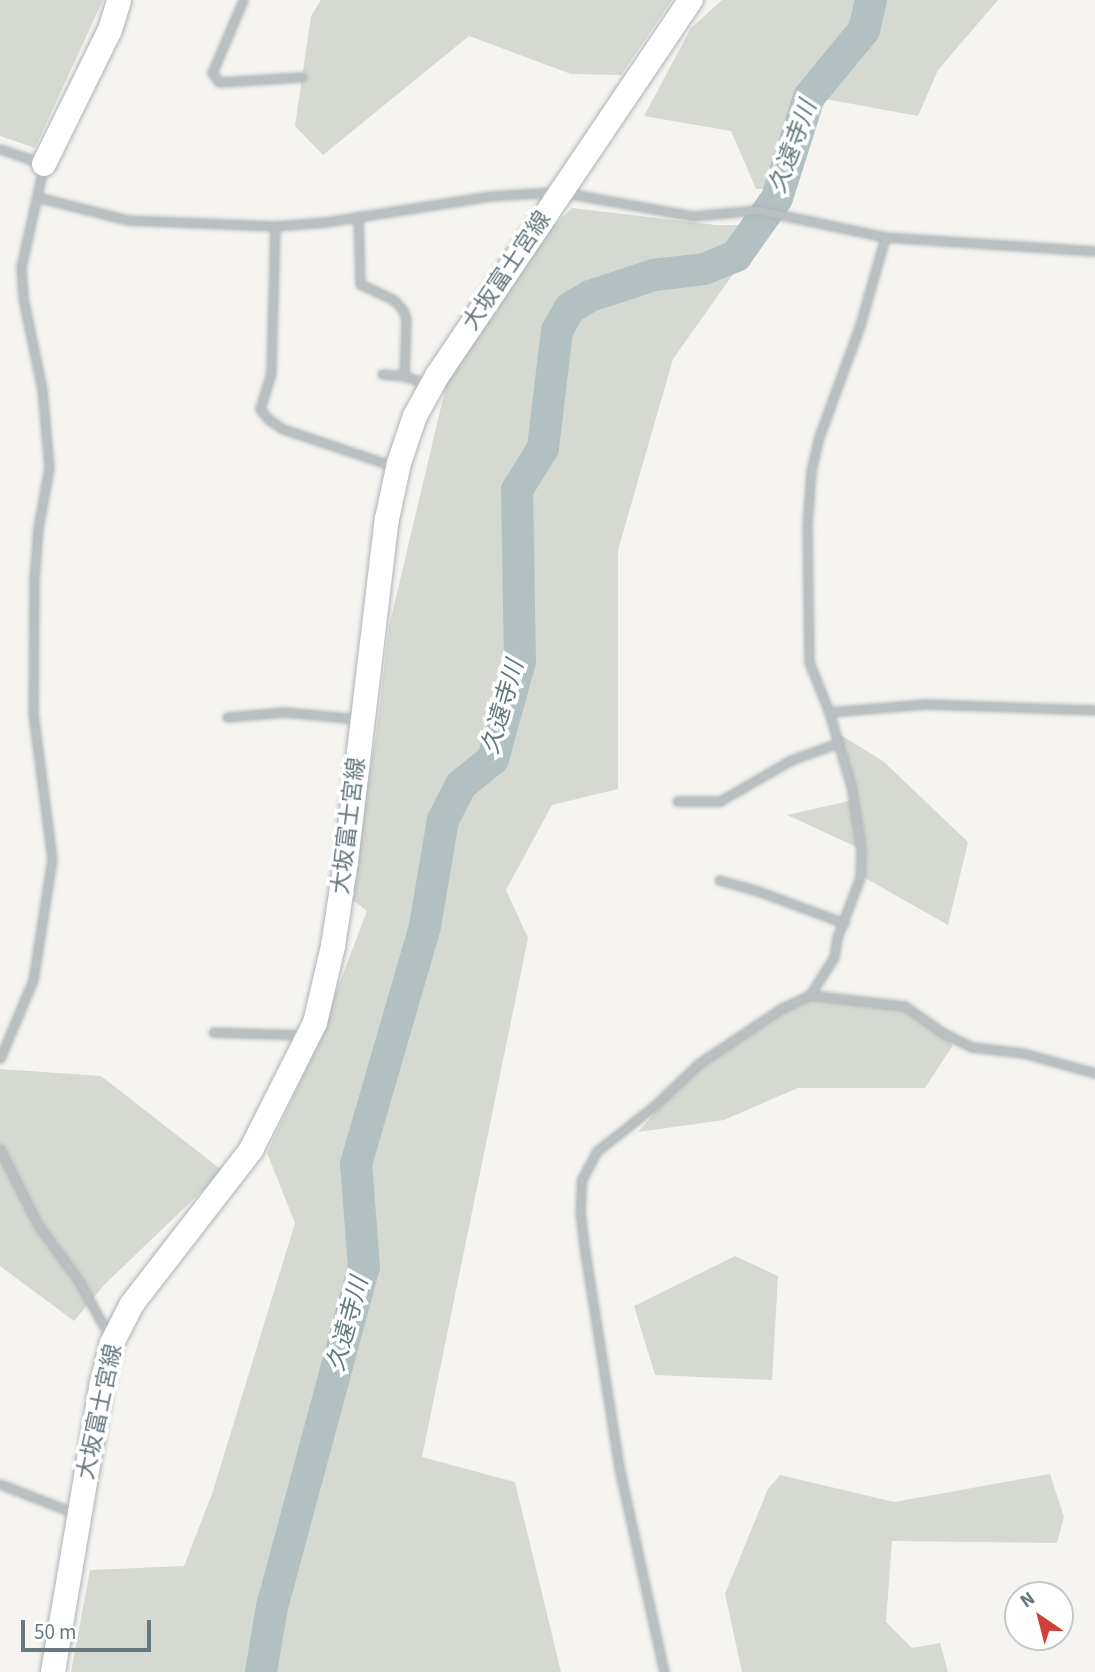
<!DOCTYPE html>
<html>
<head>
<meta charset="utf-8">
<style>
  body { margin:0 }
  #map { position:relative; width:1095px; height:1672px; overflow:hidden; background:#f5f4f1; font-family:"Source Sans 3","Noto Sans JP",sans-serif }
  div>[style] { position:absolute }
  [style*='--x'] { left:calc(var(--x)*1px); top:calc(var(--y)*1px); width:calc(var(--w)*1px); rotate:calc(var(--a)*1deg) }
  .green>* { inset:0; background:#d5d9d1 }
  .river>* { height:32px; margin:-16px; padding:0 16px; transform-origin:16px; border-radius:16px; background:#b2c0c2 }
  .roads { filter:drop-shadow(0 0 2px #acb3b6) drop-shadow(0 0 2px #acb3b6) }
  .street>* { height:7px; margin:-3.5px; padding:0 3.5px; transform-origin:3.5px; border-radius:3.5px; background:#babfc1 }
  .secondary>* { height:24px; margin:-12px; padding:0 12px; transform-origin:12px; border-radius:12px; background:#fff }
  span { translate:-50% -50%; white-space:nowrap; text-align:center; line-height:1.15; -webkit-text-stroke:7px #fff; paint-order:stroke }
  .street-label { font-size:23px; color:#67787f }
  .water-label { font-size:24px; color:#637a7c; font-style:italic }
  .north { position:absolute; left:1004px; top:1581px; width:70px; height:70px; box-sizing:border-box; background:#fff; border:2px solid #c2c9cc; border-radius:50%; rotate:325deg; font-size:19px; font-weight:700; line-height:28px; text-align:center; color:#67787f }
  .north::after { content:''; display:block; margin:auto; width:24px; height:32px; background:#ce4138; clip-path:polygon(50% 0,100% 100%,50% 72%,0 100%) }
  .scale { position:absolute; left:21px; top:1620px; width:130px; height:32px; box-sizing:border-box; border:4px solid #67787f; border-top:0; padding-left:9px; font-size:21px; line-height:24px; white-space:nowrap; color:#67787f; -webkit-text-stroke:5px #fff; paint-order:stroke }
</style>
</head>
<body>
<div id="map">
  <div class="green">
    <i style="clip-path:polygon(0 0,103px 0,35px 148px,0 136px)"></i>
    <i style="clip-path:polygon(321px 0,672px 0,621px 75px,571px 74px,469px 36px,323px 155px,295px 126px,311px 16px)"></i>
    <i style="clip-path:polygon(722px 0,998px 0,938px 70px,918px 116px,820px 98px,795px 189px,756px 189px,731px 131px,644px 116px,691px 28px)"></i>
    <i style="clip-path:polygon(572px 208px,716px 225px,768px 225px,673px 359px,618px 550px,618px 789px,552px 805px,506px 890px,528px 938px,422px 1457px,515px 1482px,561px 1672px,71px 1672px,90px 1570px,184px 1566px,212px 1494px,295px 1223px,267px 1153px,311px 1058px,367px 911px,347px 896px,376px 736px,389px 627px,448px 377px,544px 236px)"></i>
    <i style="clip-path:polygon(834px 731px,883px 761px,968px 842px,948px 925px,865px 878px,861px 849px,787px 815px,853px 800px)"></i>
    <i style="clip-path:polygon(806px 997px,905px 1006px,953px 1045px,925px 1088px,798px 1088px,724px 1120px,638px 1132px,698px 1064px)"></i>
    <i style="clip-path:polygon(0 1069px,101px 1076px,223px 1171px,105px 1284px,74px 1321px,0 1266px)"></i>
    <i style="clip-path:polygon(735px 1256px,778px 1276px,772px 1380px,655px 1375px,634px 1306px)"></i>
    <i style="clip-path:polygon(1050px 1474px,1064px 1517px,1057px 1543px,892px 1541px,886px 1622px,912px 1648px,940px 1643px,948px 1672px,742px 1672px,725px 1594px,768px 1489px,780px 1475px,894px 1502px)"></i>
  </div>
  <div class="river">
    <i style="--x:261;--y:1672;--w:66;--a:-80.4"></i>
    <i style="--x:272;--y:1607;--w:352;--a:-74.9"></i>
    <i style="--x:364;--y:1267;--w:103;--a:-94.4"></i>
    <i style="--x:356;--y:1164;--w:248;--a:-73.8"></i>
    <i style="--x:425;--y:926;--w:108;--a:-80.4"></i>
    <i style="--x:443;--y:820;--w:39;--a:-63"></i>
    <i style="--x:461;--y:785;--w:41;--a:-39.1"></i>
    <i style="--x:493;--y:759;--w:102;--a:-74.6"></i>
    <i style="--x:520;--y:661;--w:171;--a:-91"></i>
    <i style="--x:517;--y:490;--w:49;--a:-58.2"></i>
    <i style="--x:543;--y:448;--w:118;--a:-83.2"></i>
    <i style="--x:557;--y:331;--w:26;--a:-61"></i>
    <i style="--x:570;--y:308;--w:23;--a:-31"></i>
    <i style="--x:590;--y:296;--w:67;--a:-18.2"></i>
    <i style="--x:654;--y:275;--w:50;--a:-6.8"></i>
    <i style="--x:704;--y:269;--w:35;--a:-22"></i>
    <i style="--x:736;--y:256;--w:71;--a:-54.7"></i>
    <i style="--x:777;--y:198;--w:106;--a:-72.4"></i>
    <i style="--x:809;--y:97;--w:87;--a:-50.6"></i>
    <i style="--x:864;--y:30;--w:31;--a:-77"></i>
  </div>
  <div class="roads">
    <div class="street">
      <i style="--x:243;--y:0;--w:79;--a:113"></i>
      <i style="--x:212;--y:73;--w:11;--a:52"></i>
      <i style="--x:219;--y:82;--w:83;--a:-3.4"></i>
      <i style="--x:0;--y:149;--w:46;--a:18.8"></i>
      <i style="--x:44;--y:164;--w:106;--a:102.6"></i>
      <i style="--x:21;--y:267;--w:31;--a:86"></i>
      <i style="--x:23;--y:298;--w:93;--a:78.2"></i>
      <i style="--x:42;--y:389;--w:79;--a:84.9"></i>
      <i style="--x:49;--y:468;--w:61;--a:100.4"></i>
      <i style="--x:38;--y:528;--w:52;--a:94.4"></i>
      <i style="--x:34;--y:580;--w:133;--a:90.4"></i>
      <i style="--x:33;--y:713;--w:147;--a:82.6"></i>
      <i style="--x:52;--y:859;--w:122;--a:98.9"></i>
      <i style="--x:33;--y:980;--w:85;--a:112.9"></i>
      <i style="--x:566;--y:193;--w:128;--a:10.3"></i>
      <i style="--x:692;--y:216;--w:66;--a:-5.2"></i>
      <i style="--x:758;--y:210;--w:130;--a:12"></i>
      <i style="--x:885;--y:237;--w:210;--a:3.8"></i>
      <i style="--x:37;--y:197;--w:93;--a:14.3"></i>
      <i style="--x:127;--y:220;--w:148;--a:2.3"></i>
      <i style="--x:275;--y:226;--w:51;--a:-4.5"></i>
      <i style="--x:326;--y:222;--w:166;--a:-9"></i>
      <i style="--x:490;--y:196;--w:64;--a:-3.6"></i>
      <i style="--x:358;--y:216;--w:68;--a:88.3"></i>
      <i style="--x:360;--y:284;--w:38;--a:25"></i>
      <i style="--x:394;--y:300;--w:13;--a:48"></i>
      <i style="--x:403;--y:310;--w:9;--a:72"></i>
      <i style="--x:406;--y:319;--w:57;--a:92"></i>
      <i style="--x:275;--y:226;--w:147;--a:91.6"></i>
      <i style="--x:271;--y:373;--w:38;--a:107"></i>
      <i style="--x:260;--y:409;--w:13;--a:51"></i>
      <i style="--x:268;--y:419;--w:18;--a:34"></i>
      <i style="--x:283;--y:429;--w:116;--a:18.6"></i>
      <i style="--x:382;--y:374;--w:22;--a:5"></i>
      <i style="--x:404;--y:376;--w:26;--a:18"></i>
      <i style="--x:829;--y:712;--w:97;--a:-4.7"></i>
      <i style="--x:926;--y:704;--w:169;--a:2"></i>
      <i style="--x:227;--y:717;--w:58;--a:-4.9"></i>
      <i style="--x:285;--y:712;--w:73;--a:5.5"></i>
      <i style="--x:677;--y:801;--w:43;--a:0"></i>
      <i style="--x:720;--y:801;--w:82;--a:-30"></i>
      <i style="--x:791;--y:760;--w:50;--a:-19.9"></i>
      <i style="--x:719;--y:880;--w:37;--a:16"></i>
      <i style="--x:755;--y:890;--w:95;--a:20.3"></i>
      <i style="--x:810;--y:995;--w:96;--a:6.6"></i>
      <i style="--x:905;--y:1006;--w:47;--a:35.4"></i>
      <i style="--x:943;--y:1033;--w:32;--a:26"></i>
      <i style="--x:972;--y:1047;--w:51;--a:6.7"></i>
      <i style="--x:1023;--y:1053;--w:75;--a:15.5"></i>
      <i style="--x:213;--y:1032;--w:90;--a:1.9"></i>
      <i style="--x:0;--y:1149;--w:85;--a:63.4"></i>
      <i style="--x:38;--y:1225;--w:69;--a:53.8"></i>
      <i style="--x:79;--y:1281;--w:63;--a:61.4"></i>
      <i style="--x:0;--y:1484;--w:79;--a:21.4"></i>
      <i style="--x:664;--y:1672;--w:210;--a:-102.4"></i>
      <i style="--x:619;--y:1467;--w:217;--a:-99"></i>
      <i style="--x:585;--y:1253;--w:41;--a:-97"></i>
      <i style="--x:580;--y:1212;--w:33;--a:-87"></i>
      <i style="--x:582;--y:1179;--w:32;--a:-62"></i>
      <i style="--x:597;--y:1151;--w:73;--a:-38.3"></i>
      <i style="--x:654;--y:1106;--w:61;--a:-43.7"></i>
      <i style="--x:698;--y:1064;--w:101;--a:-33.7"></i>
      <i style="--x:782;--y:1008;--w:31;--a:-25"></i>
      <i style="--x:810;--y:995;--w:45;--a:-57.7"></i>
      <i style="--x:834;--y:957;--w:19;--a:-81"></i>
      <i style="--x:837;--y:938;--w:65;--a:-69.3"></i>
      <i style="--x:860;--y:877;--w:28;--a:-88"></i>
      <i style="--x:861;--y:849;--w:64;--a:-99"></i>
      <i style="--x:851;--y:786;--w:77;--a:-106.6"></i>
      <i style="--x:829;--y:712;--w:54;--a:-111.8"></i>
      <i style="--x:809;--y:662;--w:136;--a:-90.8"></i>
      <i style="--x:807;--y:526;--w:55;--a:-85.8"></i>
      <i style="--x:811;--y:471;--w:35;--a:-77"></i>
      <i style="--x:819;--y:437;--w:119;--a:-69.9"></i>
      <i style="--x:860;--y:325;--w:91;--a:-74.1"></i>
    </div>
    <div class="secondary">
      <i style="--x:44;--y:164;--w:149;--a:-63.8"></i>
      <i style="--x:110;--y:30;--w:31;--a:-73"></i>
      <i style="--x:53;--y:1672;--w:293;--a:-80.4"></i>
      <i style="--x:102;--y:1383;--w:41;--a:-76"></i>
      <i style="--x:112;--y:1343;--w:44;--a:-62.9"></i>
      <i style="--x:132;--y:1304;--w:195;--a:-52.3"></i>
      <i style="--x:251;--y:1150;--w:142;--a:-63.3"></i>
      <i style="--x:315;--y:1023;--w:79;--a:-76.8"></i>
      <i style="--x:333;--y:946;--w:86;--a:-81.3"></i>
      <i style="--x:346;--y:861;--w:344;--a:-83.2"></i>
      <i style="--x:387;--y:519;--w:57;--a:-77.9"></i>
      <i style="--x:399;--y:463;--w:50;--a:-71.2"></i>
      <i style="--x:415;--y:416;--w:46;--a:-61.2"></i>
      <i style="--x:437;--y:376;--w:454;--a:-56"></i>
    </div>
  </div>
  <div class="street-label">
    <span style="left:507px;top:271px;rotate:-56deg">大坂富士宮線</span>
    <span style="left:349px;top:826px;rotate:-83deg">大坂富士宮線</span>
    <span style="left:100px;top:1412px;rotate:-78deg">大坂富士宮線</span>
  </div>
  <div class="water-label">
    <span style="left:793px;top:147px;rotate:-70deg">久遠寺川</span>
    <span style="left:503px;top:707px;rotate:-74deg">久遠寺川</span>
    <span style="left:348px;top:1324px;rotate:-75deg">久遠寺川</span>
  </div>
  <div class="north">N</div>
  <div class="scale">50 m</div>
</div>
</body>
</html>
